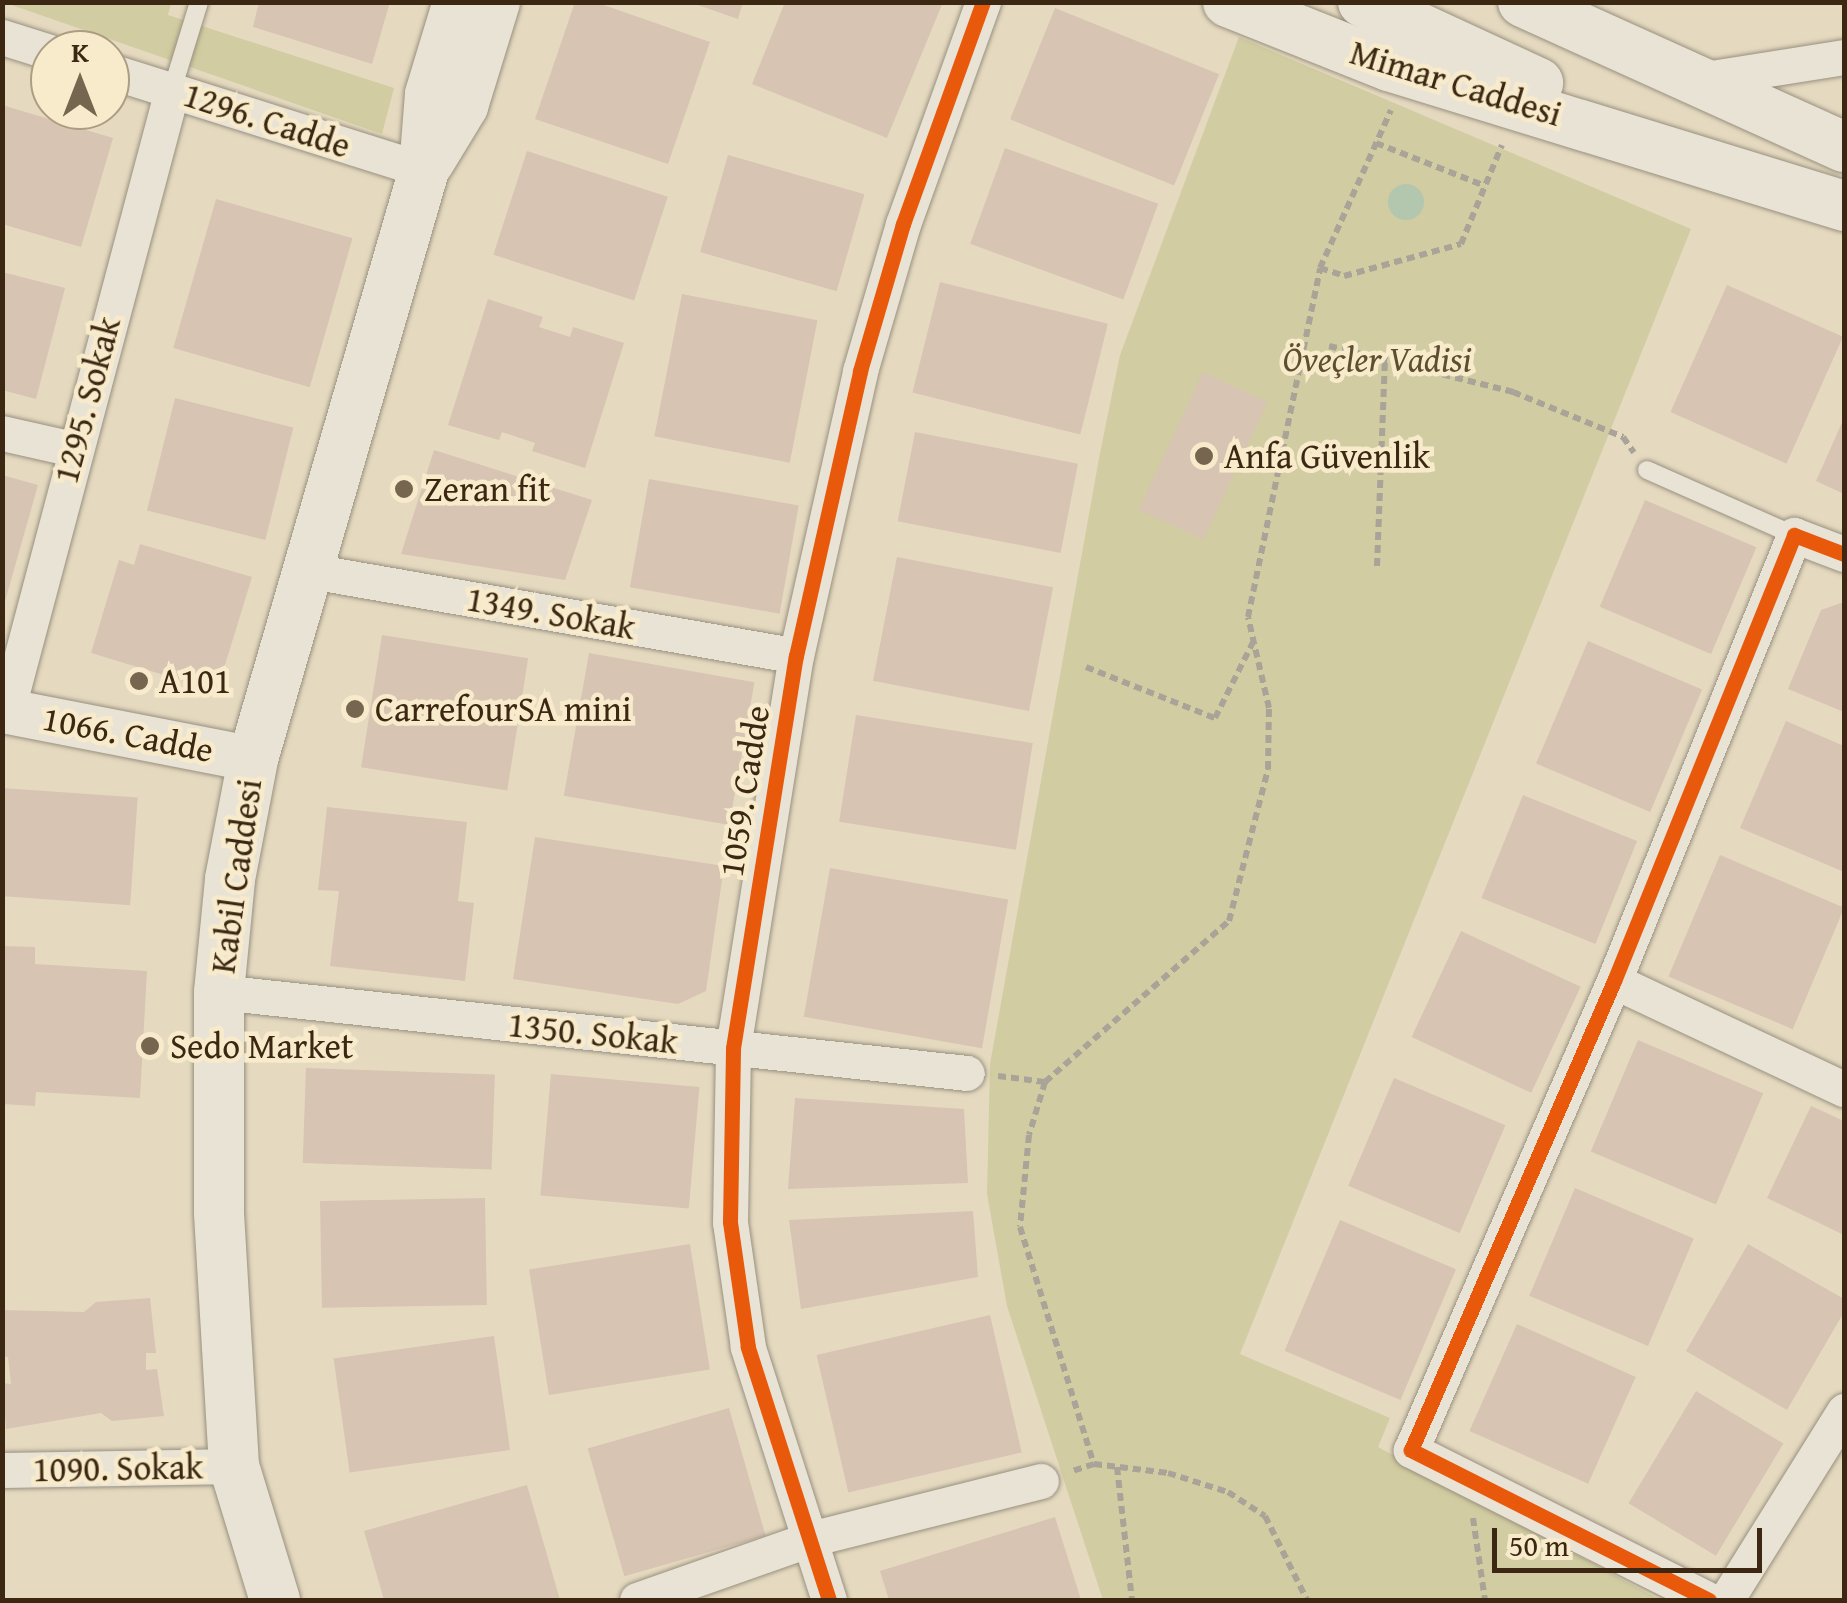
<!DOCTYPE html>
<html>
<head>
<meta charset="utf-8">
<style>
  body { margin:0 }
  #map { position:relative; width:1847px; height:1603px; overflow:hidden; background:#e5dac0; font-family:"Gentium Book Plus",serif }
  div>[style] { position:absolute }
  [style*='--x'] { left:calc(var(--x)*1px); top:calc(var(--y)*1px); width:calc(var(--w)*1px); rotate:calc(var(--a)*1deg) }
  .green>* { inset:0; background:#d1cca1 }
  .water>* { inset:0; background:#b3c6ae }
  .round { border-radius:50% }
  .building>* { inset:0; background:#d7c4b3; transform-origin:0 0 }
  .path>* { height:6px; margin-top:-3px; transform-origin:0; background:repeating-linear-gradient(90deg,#aaa397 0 8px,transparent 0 13px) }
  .roads { filter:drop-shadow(0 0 2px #99907f) drop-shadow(0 0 2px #99907f) }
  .service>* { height:18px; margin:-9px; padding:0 9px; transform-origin:9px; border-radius:9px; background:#e9e3d6 }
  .minor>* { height:35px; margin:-17.5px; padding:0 17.5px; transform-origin:17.5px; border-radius:17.5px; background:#e9e3d6 }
  .tertiary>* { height:45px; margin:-22.5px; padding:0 22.5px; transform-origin:22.5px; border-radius:22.5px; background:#e9e3d6 }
  .secondary>* { height:50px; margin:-25px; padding:0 25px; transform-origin:25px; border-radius:25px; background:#e9e3d6 }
  .cycleway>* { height:15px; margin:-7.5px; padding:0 7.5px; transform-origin:7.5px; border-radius:7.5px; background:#e8590c }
  .dots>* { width:28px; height:28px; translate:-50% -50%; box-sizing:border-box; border:5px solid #f8ebcc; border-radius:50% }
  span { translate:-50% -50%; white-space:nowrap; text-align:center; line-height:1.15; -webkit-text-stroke:9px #f8ebcc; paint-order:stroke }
  .street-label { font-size:35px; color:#3c2812 }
  .park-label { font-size:35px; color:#5d4e30; font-style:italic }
  .poi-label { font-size:35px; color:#3c2812 }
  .left { translate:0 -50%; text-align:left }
  .frame { position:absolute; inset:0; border:5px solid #3c2812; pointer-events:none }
  .north { position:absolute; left:30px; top:30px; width:100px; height:100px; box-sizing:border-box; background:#f8ebcc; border:2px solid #ad9d82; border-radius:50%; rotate:0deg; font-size:28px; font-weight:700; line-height:40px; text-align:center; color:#3c2812 }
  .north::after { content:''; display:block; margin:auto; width:35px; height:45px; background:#77664f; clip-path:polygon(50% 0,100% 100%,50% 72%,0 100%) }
  .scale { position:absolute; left:1492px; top:1528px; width:270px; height:45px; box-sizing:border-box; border:5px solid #3c2812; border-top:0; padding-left:12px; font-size:30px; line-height:35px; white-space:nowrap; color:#3c2812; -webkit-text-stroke:8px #f8ebcc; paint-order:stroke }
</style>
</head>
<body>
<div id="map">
  <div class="green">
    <i style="clip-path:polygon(3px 2px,171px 3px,168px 15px,394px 88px,382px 134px)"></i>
    <i style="clip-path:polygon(1239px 37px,1691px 229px,1240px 1354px,1390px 1418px,1378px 1447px,1660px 1600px,1103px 1600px,1007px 1306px,987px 1194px,990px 1064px,1100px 453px,1120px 355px)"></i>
  </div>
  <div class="water">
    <i class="round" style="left:1388px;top:184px;width:36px;height:36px"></i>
  </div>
  <div class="building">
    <i style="clip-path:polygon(259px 2px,390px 2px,372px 64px,253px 27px)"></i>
    <i style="clip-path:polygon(575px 2px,595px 2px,710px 42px,668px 164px,535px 119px)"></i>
    <i style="clip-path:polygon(689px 2px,743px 2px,738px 19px)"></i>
    <i style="clip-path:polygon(785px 2px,943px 2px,887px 138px,752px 84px)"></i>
    <i style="left:1055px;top:8px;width:177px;height:120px;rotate:22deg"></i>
    <i style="clip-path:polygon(2px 105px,113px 138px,81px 247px,2px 224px)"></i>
    <i style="left:1005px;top:148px;width:163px;height:102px;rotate:20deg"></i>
    <i style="left:527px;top:151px;width:148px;height:109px;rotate:18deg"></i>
    <i style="left:728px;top:155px;width:142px;height:101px;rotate:16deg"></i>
    <i style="left:216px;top:199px;width:142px;height:155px;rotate:16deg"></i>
    <i style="clip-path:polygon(2px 272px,65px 288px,36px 399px,2px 390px)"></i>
    <i style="left:940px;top:282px;width:173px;height:114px;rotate:14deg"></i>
    <i style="left:1727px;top:285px;width:127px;height:139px;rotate:24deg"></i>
    <i style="left:682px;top:294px;width:138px;height:145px;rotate:11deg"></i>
    <i style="clip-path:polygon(488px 299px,543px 317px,539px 327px,570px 337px,573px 327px,624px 343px,585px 468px,532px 451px,535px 443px,502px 432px,499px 440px,448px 425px)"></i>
    <i style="left:1203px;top:372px;width:71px;height:152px;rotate:25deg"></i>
    <i style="left:175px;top:398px;width:122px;height:116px;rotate:14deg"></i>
    <i style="clip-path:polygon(1844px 418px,1844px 494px,1816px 481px)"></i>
    <i style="left:915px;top:432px;width:166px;height:91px;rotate:11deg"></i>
    <i style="clip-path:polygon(434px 450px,592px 500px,565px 580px,401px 554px)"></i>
    <i style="clip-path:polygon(2px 475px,38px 485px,4px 605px,2px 605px)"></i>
    <i style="left:649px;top:479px;width:152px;height:110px;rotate:10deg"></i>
    <i style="left:1645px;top:500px;width:121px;height:116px;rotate:23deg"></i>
    <i style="clip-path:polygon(140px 544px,252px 577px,217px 691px,91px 653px,119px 560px,134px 565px)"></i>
    <i style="left:897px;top:557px;width:159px;height:126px;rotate:11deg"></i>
    <i style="clip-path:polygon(1844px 602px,1844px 712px,1788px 689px,1821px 610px)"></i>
    <i style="left:382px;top:635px;width:148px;height:134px;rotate:9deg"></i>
    <i style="left:1588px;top:641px;width:124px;height:133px;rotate:23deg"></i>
    <i style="left:589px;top:653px;width:168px;height:145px;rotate:10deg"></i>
    <i style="left:856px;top:715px;width:179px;height:108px;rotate:9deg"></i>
    <i style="clip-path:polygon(1786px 721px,1844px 746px,1844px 872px,1740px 828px)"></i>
    <i style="left:2px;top:788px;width:136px;height:108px;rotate:4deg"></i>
    <i style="left:1523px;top:795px;width:123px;height:111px;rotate:22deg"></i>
    <i style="clip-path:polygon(327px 807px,467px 822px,458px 901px,474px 903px,465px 981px,330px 966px,339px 891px,318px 890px)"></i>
    <i style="clip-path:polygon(535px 837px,724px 866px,706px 991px,678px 1004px,513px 979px)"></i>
    <i style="left:1720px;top:855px;width:135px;height:132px;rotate:23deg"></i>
    <i style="left:830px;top:868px;width:181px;height:151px;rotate:10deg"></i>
    <i style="left:1461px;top:931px;width:132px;height:117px;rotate:25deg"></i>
    <i style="clip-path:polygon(2px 946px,35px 947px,35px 964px,147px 971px,140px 1098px,36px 1092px,35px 1106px,2px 1104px)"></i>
    <i style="left:1638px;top:1040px;width:136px;height:121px;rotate:23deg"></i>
    <i style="left:306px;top:1068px;width:189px;height:95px;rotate:2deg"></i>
    <i style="left:551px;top:1074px;width:149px;height:122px;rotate:5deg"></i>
    <i style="left:1394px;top:1078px;width:121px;height:117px;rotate:23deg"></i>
    <i style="clip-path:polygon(795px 1098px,964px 1109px,968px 1183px,788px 1189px)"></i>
    <i style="clip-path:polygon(1811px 1106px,1844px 1121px,1844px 1235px,1767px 1198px)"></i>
    <i style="left:1575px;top:1188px;width:129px;height:117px;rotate:23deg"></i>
    <i style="left:485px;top:1198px;width:107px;height:165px;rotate:89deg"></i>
    <i style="clip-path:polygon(973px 1211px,978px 1277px,801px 1309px,789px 1220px)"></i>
    <i style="left:1340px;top:1220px;width:126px;height:142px;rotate:23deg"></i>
    <i style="left:690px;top:1244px;width:127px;height:163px;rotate:81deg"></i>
    <i style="clip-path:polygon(1748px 1244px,1844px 1299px,1844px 1312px,1787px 1410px,1686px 1351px)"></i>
    <i style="clip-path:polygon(150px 1298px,156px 1353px,146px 1353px,146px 1370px,157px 1369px,164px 1416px,112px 1421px,101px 1413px,6px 1429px,3px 1383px,11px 1384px,8px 1357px,2px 1357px,2px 1310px,84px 1312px,96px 1302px)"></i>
    <i style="left:990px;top:1315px;width:141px;height:178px;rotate:77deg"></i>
    <i style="left:1517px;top:1324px;width:130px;height:117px;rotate:24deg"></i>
    <i style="left:494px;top:1336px;width:115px;height:162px;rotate:82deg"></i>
    <i style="left:1696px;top:1391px;width:102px;height:131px;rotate:31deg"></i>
    <i style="left:729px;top:1408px;width:133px;height:147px;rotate:74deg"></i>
    <i style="clip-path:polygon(527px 1485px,560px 1600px,384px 1600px,364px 1531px)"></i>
    <i style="clip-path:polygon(1055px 1517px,1081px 1600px,889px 1600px,880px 1571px)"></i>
  </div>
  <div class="path">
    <i style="--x:1376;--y:143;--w:117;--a:21.5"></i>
    <i style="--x:1320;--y:268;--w:25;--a:18"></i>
    <i style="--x:1344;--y:276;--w:121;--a:-15.3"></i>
    <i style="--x:1461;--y:244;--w:107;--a:-67.5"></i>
    <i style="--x:1329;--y:346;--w:190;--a:14"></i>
    <i style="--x:1513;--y:392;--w:119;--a:22.2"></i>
    <i style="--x:1623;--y:437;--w:19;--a:55"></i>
    <i style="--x:1377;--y:566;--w:209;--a:-87.8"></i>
    <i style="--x:1086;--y:667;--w:139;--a:21.6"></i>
    <i style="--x:1215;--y:718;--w:85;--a:-63.4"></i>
    <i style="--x:998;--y:1076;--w:47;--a:7.3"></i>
    <i style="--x:1045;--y:1082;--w:244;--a:-41.2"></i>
    <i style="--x:1229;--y:921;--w:157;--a:-75.6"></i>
    <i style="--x:1268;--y:769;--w:61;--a:-89.1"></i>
    <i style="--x:1269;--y:708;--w:93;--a:-103"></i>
    <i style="--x:1248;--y:617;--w:356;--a:-78.3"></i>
    <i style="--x:1320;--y:268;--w:173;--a:-65.8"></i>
    <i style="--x:1045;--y:1082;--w:55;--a:106.8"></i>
    <i style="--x:1029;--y:1135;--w:92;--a:95.6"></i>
    <i style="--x:1020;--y:1227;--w:248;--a:72.7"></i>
    <i style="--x:1094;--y:1464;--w:23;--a:162"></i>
    <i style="--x:1094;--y:1464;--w:75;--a:6.9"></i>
    <i style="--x:1168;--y:1473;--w:63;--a:17.6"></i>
    <i style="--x:1228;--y:1492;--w:44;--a:33"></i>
    <i style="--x:1265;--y:1516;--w:94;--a:63.4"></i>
    <i style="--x:1117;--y:1467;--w:134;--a:83.6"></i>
    <i style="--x:1473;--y:1518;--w:83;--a:81.7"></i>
  </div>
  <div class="roads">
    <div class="service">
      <i style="--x:172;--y:90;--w:92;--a:-72.9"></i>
      <i style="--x:1647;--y:470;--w:161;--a:23.9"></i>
    </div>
    <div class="minor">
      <i style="--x:2;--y:37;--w:50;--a:17.4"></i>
      <i style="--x:110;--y:71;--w:329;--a:17.5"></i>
      <i style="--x:1705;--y:79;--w:141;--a:-9"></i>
      <i style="--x:2;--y:433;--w:73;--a:12.7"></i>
      <i style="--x:305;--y:570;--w:498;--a:9.9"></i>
      <i style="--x:7;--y:711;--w:643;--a:-75.12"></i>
      <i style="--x:1614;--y:981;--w:254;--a:25.2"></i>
      <i style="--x:219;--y:992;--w:752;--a:6.18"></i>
      <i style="--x:2;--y:1470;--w:232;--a:-1"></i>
      <i style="--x:637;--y:1600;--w:183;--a:-19.4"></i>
      <i style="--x:810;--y:1539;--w:238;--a:-14.1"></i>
      <i style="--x:829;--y:1600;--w:266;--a:-107.8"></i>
      <i style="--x:748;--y:1347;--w:126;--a:-98.2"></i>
      <i style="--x:730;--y:1222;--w:174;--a:-89"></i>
      <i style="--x:733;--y:1048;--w:397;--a:-80.9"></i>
      <i style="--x:796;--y:656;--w:292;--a:-77.3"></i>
      <i style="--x:860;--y:371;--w:153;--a:-73.7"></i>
      <i style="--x:903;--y:224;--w:236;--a:-70.2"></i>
      <i style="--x:1709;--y:1600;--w:334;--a:-153.3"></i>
      <i style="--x:1411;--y:1450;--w:511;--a:-66.6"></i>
      <i style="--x:1614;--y:981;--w:481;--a:-68"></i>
      <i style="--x:1794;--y:535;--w:53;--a:20.8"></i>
      <i style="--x:1726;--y:1600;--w:223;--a:-58"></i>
    </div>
    <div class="tertiary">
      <i style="--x:2;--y:710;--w:256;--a:11"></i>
    </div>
    <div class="secondary">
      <i style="--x:1228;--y:2;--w:173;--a:21.7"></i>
      <i style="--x:1389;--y:66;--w:476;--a:17.1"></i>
      <i style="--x:1363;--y:2;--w:193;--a:24.8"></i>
      <i style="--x:1523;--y:2;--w:352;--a:24.3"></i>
      <i style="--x:429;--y:162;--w:66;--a:-58.7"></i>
      <i style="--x:463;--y:106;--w:109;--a:-72.9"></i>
      <i style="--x:275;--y:1600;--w:140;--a:-107"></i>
      <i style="--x:234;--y:1466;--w:254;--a:-93.4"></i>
      <i style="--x:219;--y:1212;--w:220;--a:-90"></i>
      <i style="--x:219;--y:992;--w:114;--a:-84.4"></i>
      <i style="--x:230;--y:879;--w:122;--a:-79.1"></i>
      <i style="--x:253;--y:759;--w:613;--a:-73.81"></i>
      <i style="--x:424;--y:170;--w:76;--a:-85.5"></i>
      <i style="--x:430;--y:94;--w:96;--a:-73.1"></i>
    </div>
  </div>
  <div class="cycleway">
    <i style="--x:829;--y:1600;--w:266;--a:-107.8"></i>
    <i style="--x:748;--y:1347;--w:126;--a:-98.2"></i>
    <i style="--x:730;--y:1222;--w:174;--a:-89"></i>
    <i style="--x:733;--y:1048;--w:397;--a:-80.9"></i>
    <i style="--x:796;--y:656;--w:292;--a:-77.3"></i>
    <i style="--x:860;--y:371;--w:153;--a:-73.7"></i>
    <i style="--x:903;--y:224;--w:236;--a:-70.2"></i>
    <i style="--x:1709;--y:1600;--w:334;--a:-153.3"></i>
    <i style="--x:1411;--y:1450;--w:511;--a:-66.6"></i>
    <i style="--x:1614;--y:981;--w:481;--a:-68"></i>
    <i style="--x:1794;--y:535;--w:53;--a:20.8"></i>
  </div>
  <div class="dots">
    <i style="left:1204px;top:456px;background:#77664f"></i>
    <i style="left:404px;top:489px;background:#77664f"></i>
    <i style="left:139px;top:681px;background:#77664f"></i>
    <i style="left:355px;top:709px;background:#77664f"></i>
    <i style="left:150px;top:1046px;background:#77664f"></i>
  </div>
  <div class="street-label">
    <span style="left:1456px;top:83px;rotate:17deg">Mimar Caddesi</span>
    <span style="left:267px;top:120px;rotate:18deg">1296. Cadde</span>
    <span style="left:87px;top:400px;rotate:-75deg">1295. Sokak</span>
    <span style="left:551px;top:613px;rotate:10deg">1349. Sokak</span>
    <span style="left:128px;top:734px;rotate:11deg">1066. Cadde</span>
    <span style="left:744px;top:791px;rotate:-81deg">1059. Cadde</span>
    <span style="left:236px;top:876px;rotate:-82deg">Kabil Caddesi</span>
    <span style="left:593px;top:1033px;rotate:6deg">1350. Sokak</span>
    <span style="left:118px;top:1468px;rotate:-1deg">1090. Sokak</span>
  </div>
  <div class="park-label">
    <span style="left:1377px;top:359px">Öveçler Vadisi</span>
  </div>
  <div class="poi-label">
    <span class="left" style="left:1224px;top:456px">Anfa Güvenlik</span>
    <span class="left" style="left:424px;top:489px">Zeran fit</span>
    <span class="left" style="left:159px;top:681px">A101</span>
    <span class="left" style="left:375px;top:709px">CarrefourSA mini</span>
    <span class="left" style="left:170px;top:1046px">Sedo Market</span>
  </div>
  <div class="frame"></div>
  <div class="north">K</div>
  <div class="scale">50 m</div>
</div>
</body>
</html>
